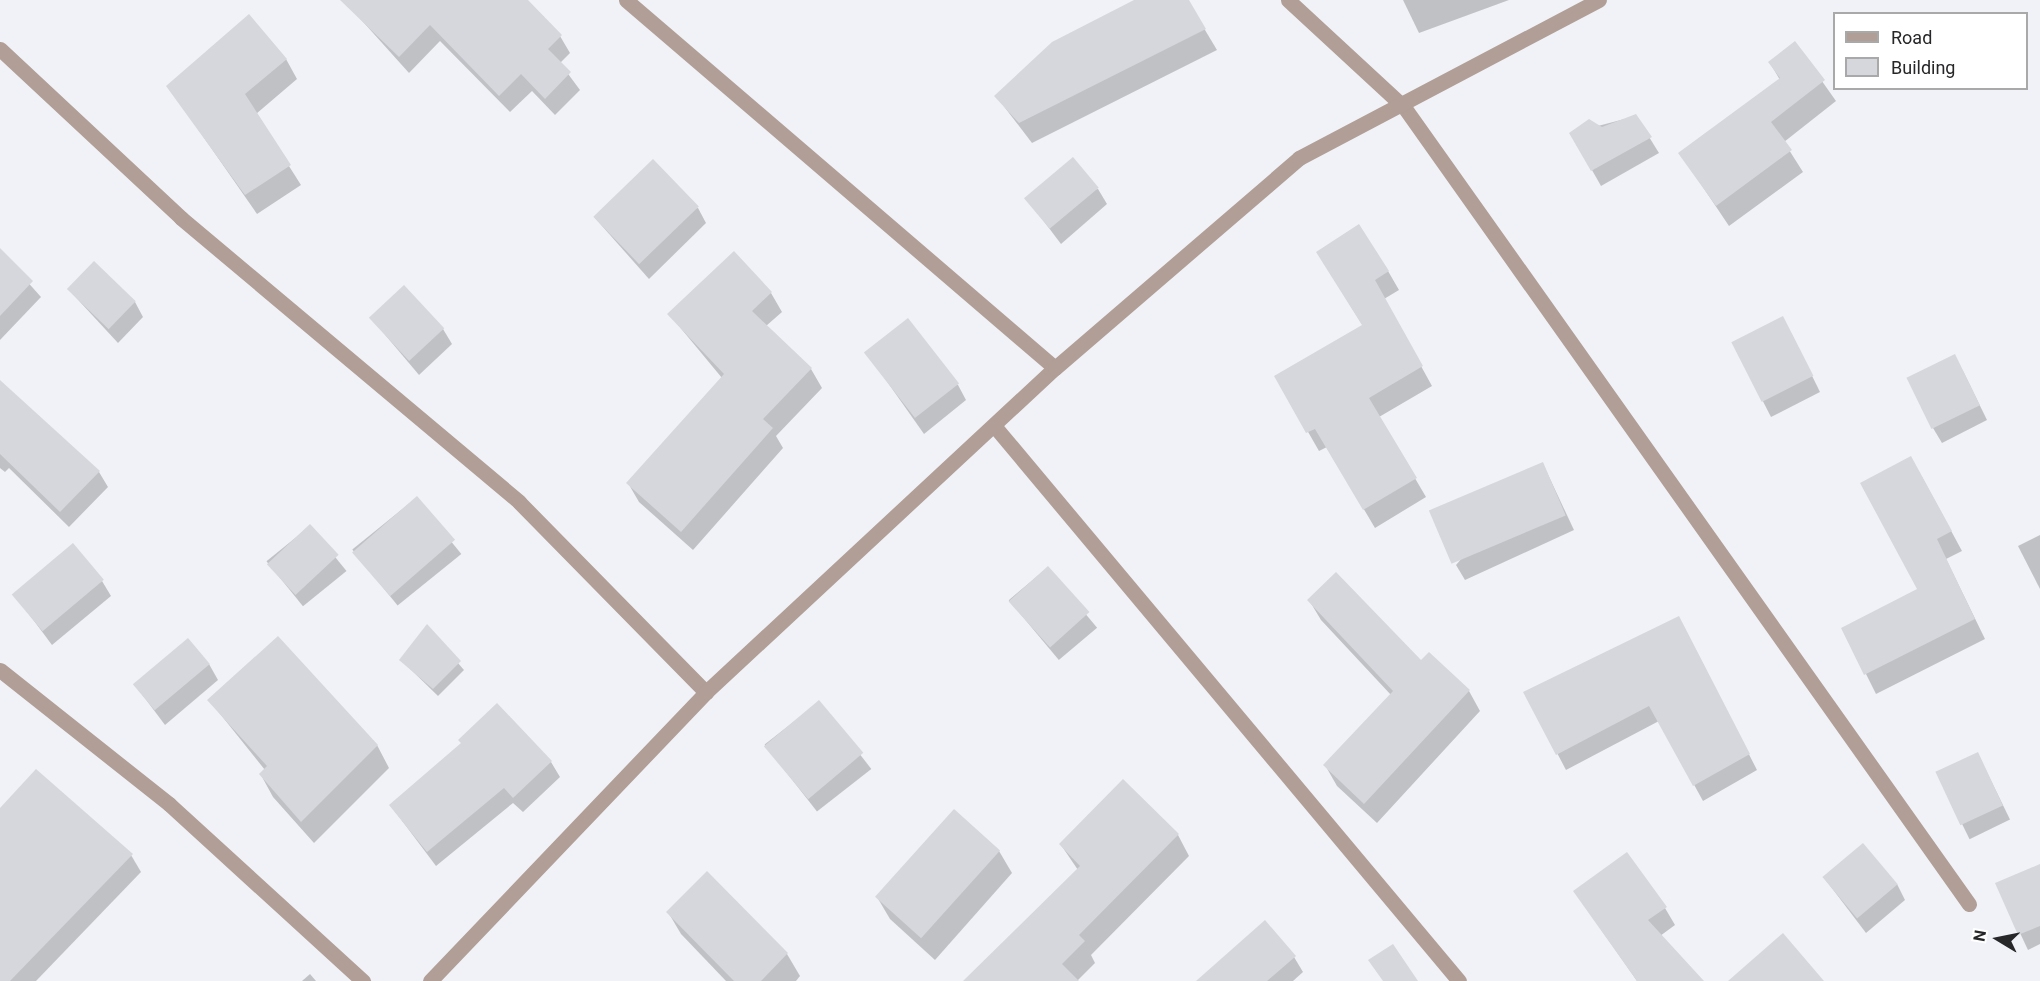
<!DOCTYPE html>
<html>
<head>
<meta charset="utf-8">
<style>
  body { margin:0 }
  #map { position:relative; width:2040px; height:981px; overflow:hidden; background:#f0f2f7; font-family:Roboto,sans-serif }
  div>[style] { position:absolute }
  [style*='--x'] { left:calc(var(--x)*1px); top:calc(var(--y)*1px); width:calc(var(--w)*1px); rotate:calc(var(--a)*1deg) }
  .shadow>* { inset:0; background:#0003; transform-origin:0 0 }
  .building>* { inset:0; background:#d5d7dc; transform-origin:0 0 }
  .minor>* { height:15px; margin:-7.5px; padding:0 7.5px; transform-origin:7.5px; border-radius:7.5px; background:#b19e96 }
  span { translate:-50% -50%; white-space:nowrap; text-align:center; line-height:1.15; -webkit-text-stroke:6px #fff; paint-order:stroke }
  .legend { position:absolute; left:1833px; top:12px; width:195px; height:78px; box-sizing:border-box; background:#fff; border:2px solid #a9a9a9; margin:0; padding:8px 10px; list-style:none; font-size:18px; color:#272729 }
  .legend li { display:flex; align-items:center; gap:12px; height:30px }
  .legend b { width:30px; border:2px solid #a9a9a9 }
  .north { position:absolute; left:1968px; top:909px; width:60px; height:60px; -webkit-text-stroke:4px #fff; paint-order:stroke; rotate:280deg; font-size:16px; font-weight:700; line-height:24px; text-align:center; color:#272729 }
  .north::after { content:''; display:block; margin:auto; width:21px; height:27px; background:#272729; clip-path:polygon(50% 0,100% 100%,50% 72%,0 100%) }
</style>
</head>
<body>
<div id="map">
  <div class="shadow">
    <i style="clip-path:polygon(369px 0,526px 0,560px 36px,570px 53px,560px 63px,580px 90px,555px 115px,532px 91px,510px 112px,440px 41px,409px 73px,356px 14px)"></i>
    <i style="clip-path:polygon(1138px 0,1187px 0,1217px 50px,1032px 143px,996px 96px)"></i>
    <i style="clip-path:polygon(1403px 0,1509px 0,1419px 33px)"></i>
    <i style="clip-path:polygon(1795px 43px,1836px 101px,1784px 142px,1803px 172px,1729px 226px,1680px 153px,1780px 80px,1770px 63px)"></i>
    <i style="clip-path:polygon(286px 59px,297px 79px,256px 114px,301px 185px,257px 214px,168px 86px)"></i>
    <i style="clip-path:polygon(1636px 116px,1659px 153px,1601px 186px,1571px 133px)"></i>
    <i style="clip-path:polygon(1098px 189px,1107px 204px,1061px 244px,1027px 199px)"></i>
    <i style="clip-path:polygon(698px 208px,706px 223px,649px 279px,595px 218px)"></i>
    <i style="clip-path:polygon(0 251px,41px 297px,0 340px)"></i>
    <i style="clip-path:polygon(1329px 271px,1388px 271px,1399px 290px,1384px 299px,1432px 386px,1379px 417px,1426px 497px,1375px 528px,1327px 447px,1319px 451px,1276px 376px,1363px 326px)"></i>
    <i style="clip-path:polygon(69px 290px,135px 302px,143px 317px,118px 343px)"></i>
    <i style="clip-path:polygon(771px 293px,782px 312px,766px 326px,811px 369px,822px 388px,776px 436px,783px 448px,693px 550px,639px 502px,628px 483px,722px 378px,669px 314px)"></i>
    <i style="clip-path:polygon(371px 318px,443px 329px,452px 344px,419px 375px)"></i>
    <i style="clip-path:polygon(1791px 333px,1820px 392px,1771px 417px,1733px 343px)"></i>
    <i style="clip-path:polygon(869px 356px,958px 385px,966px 400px,924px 434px)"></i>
    <i style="clip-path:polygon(1963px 371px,1987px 420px,1942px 443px,1933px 428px)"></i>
    <i style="clip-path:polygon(0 383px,99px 472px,108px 487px,69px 527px,9px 468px,5px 472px,0 468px)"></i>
    <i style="clip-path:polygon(1543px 464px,1574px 530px,1465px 580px,1456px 565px)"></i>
    <i style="clip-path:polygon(1922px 477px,1962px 551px,1946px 559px,1985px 639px,1876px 694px,1843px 628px,1919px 590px)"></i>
    <i style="left:416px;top:498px;width:72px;height:82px;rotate:51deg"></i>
    <i style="left:310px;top:526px;width:58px;height:56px;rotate:51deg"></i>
    <i style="clip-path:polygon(2040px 535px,2040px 589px,2018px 546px)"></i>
    <i style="left:1047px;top:568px;width:78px;height:50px;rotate:50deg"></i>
    <i style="clip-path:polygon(102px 581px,111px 596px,52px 645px,14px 594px)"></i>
    <i style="clip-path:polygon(1309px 600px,1469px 691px,1480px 711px,1377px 823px,1337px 786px,1325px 765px,1391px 695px,1321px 620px)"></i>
    <i style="clip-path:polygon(427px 627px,464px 670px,438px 696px,401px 660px)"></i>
    <i style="clip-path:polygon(1687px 633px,1757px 770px,1703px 801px,1659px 721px,1566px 770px,1525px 692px)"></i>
    <i style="clip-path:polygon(209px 664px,218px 680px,165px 725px,135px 685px)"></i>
    <i style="clip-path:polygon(209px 700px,377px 745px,389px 768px,314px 843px,273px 797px,261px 775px,265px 770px)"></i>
    <i style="left:819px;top:702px;width:85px;height:69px;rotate:52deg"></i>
    <i style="left:1978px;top:754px;width:73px;height:45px;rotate:64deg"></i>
    <i style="clip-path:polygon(551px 762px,560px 777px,523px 812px,513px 803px,436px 866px,391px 806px)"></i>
    <i style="clip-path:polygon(0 810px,131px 855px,141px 872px,36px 981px,0 981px)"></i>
    <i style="clip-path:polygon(955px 811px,999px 851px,1012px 873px,935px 960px,890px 919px,877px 897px)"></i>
    <i style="clip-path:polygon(1178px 835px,1189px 856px,1091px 955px,1095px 963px,1077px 981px,966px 981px,1078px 870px,1061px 845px)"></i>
    <i style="clip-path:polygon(2040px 865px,2040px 944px,2028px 950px,1997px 884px)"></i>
    <i style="clip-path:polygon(707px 873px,787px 954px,800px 976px,796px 981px,726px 981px,681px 934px,668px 912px)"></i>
    <i style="clip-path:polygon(1825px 879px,1897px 884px,1905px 900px,1866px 933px)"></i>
    <i style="clip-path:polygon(1575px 892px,1665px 908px,1675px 925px,1660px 936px,1702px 981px,1637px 981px)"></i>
    <i style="clip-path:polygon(1294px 957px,1303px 972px,1293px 981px,1198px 981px)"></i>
    <i style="clip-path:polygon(310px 974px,316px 981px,302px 981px)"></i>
  </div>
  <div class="building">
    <i style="clip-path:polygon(340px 0,528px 0,562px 35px,548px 49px,571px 72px,545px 99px,521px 74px,499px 96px,430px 25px,399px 57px)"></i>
    <i style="clip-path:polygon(1134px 0,1189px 0,1206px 29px,1019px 123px,994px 96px,1052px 42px)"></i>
    <i style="clip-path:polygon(249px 14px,287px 59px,245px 94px,291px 165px,245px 195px,166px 86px)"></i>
    <i style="clip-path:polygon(1795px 41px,1825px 80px,1771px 122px,1792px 150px,1716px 206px,1678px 153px,1780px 78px,1768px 62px)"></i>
    <i style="clip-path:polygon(1636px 114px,1652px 137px,1591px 171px,1569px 133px,1589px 119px,1602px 127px)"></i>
    <i style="left:1073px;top:157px;width:40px;height:64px;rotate:50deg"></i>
    <i style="left:653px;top:159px;width:66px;height:83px;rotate:46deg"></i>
    <i style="clip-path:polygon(1359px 224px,1389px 271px,1375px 280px,1423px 366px,1369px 398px,1417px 478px,1363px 510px,1315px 429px,1306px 433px,1274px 376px,1362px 325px,1316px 252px)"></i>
    <i style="clip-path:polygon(0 248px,33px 281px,0 316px)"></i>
    <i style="clip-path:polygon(734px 251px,772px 292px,752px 311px,812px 368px,763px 419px,773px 428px,681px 532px,626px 483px,724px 374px,667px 314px)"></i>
    <i style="left:94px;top:261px;width:58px;height:39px;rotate:44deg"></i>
    <i style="left:404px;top:285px;width:59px;height:48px;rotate:47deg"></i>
    <i style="left:1783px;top:316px;width:67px;height:58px;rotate:63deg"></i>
    <i style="left:908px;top:318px;width:83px;height:56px;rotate:52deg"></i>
    <i style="left:1955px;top:354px;width:57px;height:54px;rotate:64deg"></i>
    <i style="clip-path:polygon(0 380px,100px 471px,60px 512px,0 454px)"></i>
    <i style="clip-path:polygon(1911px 456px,1952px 531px,1937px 539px,1975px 619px,1864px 675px,1841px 628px,1917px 589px,1860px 483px)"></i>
    <i style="left:1543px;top:462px;width:58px;height:124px;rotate:67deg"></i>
    <i style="left:417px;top:496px;width:58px;height:86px;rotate:49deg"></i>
    <i style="left:310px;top:524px;width:42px;height:59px;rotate:47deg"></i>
    <i style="left:73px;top:543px;width:48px;height:80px;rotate:50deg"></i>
    <i style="left:1048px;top:566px;width:62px;height:53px;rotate:48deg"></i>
    <i style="clip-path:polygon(1336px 572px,1421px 660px,1429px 652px,1470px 690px,1364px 804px,1323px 765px,1393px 691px,1307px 600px)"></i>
    <i style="clip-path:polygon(1679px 616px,1750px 754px,1693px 786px,1649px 706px,1556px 755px,1523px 692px)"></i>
    <i style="clip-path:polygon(427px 624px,461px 661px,433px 689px,399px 660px)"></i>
    <i style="clip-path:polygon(278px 636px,378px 745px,301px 822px,259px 774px,267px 766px,207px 700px)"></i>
    <i style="left:188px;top:638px;width:34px;height:72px;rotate:50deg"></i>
    <i style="left:819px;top:700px;width:69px;height:72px;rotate:50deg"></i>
    <i style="clip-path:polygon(497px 703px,552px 761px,513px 798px,504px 788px,427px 852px,389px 805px,461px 743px,458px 740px)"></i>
    <i style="left:1978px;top:752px;width:59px;height:47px;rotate:65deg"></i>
    <i style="clip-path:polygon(36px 769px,133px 854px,10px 981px,0 981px,0 808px)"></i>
    <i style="clip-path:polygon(1123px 779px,1179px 834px,1079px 935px,1085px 941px,1062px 964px,1079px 981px,963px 981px,1080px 866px,1059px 844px)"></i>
    <i style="left:954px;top:809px;width:62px;height:118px;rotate:42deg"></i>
    <i style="left:1863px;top:843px;width:54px;height:53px;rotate:50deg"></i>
    <i style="clip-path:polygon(1627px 852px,1667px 907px,1648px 920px,1704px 981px,1637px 981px,1573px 891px)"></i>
    <i style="clip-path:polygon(2040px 864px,2040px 926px,2018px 935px,1995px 883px)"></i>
    <i style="clip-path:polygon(707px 871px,788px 953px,761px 981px,734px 981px,666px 912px)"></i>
    <i style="clip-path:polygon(1265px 920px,1296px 956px,1267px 981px,1196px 981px)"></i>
    <i style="clip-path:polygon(1783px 933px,1824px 981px,1728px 981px)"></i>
    <i style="clip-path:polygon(1393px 944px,1418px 981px,1383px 981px,1368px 960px)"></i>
  </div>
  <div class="minor">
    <i style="--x:626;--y:0;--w:565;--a:40.62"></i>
    <i style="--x:1288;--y:0;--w:158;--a:42.7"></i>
    <i style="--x:1404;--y:107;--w:977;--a:54.67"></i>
    <i style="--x:0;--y:49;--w:248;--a:43"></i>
    <i style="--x:181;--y:218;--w:441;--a:40"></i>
    <i style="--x:519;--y:502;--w:267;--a:45.5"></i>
    <i style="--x:996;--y:428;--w:721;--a:50.06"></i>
    <i style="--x:0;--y:670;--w:216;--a:38.4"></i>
    <i style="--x:169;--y:804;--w:263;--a:42.4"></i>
    <i style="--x:430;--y:981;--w:400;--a:-46.3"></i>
    <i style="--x:706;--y:692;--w:476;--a:-42.9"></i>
    <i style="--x:1055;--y:368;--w:322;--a:-40.7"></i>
    <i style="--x:1299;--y:158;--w:339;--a:-27.8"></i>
  </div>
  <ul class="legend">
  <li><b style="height:8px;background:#b19e96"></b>Road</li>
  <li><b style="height:16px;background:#d5d7dc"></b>Building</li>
  </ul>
  <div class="north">N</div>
</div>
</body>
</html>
